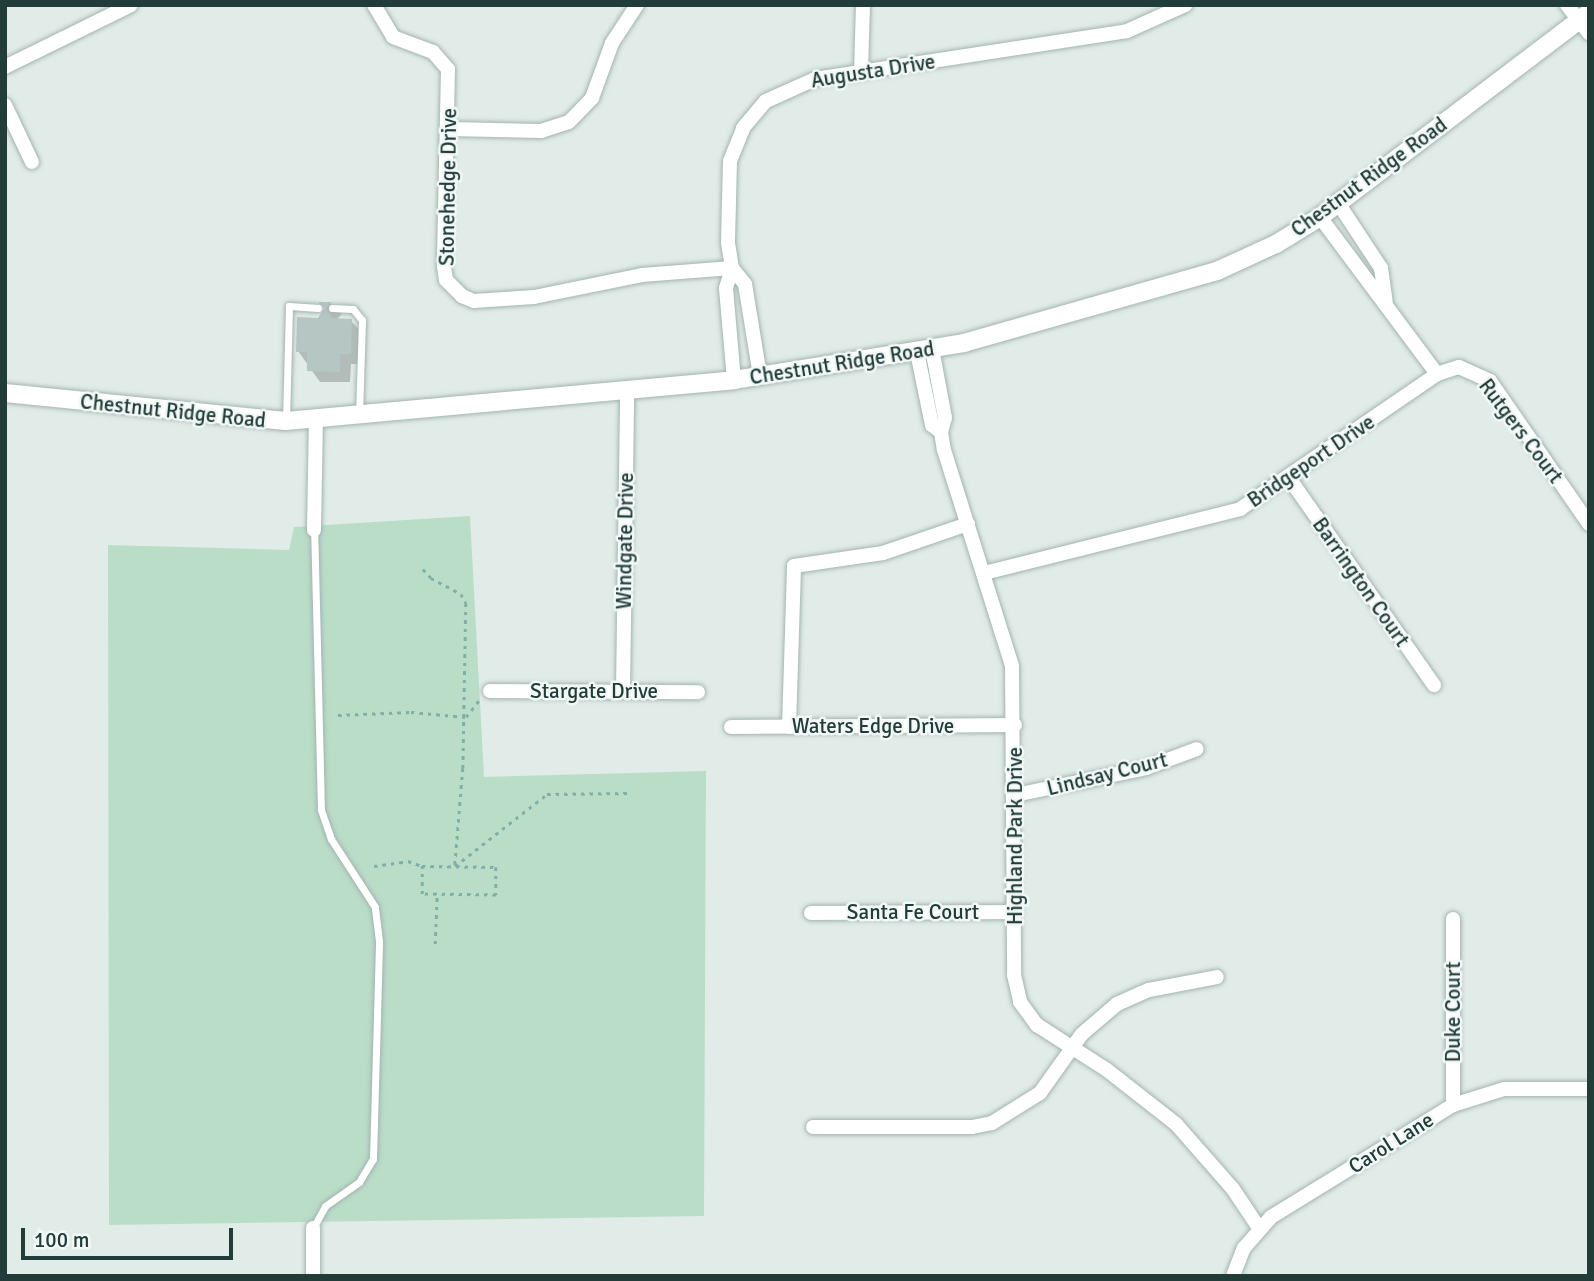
<!DOCTYPE html>
<html>
<head>
<meta charset="utf-8">
<style>
  body { margin:0 }
  #map { position:relative; width:1594px; height:1281px; overflow:hidden; background:#e1ece8; font-family:Signika,sans-serif }
  div>[style] { position:absolute }
  [style*='--x'] { left:calc(var(--x)*1px); top:calc(var(--y)*1px); width:calc(var(--w)*1px); rotate:calc(var(--a)*1deg) }
  .green>* { inset:0; background:#baddc8 }
  .shadow>* { inset:0; background:#0003 }
  .building>* { inset:0; background:#b6c6c2 }
  .path>* { height:2.5px; margin-top:-1.25px; transform-origin:0; background:repeating-linear-gradient(90deg,#81afa7 0 3.5px,transparent 0 8.5px) }
  .roads { filter:drop-shadow(0 0 2px #a4b4b0) drop-shadow(0 0 2px #a4b4b0) }
  .service>* { height:7px; margin:-3.5px; padding:0 3.5px; transform-origin:3.5px; border-radius:3.5px; background:#fff }
  .minor>* { height:14px; margin:-7px; padding:0 7px; transform-origin:7px; border-radius:7px; background:#fff }
  .tertiary>* { height:18px; margin:-9px; padding:0 9px; transform-origin:9px; border-radius:9px; background:#fff }
  span { translate:-50% -50%; white-space:nowrap; text-align:center; line-height:1.15; -webkit-text-stroke:5px #f2f8f6; paint-order:stroke }
  .street-label { font-size:21px; color:#213c39 }
  .frame { position:absolute; inset:0; border:7px solid #213c39; pointer-events:none }
  .scale { position:absolute; left:21px; top:1228px; width:212px; height:32px; box-sizing:border-box; border:4px solid #213c39; border-top:0; padding-left:9px; font-size:21px; line-height:24px; white-space:nowrap; color:#213c39; -webkit-text-stroke:5px #f2f8f6; paint-order:stroke }
</style>
</head>
<body>
<div id="map">
  <div class="green">
    <i style="clip-path:polygon(470px 516px,484px 777px,706px 771px,704px 1216px,109px 1225px,108px 545px,289px 550px,294px 527px)"></i>
  </div>
  <div class="shadow">
    <i style="clip-path:polygon(322px 303px,331px 304px,342px 314px,336px 320px,351px 321px,362px 332px,361px 364px,351px 364px,350px 382px,320px 382px,298px 351px,326px 308px)"></i>
  </div>
  <div class="building">
    <i style="clip-path:polygon(318px 302px,332px 302px,326px 308px,332px 318px,352px 319px,351px 354px,340px 354px,340px 372px,307px 371px,307px 352px,296px 352px,297px 317px,318px 318px,324px 308px)"></i>
  </div>
  <div class="path">
    <i style="--x:423;--y:569;--w:12;--a:48"></i>
    <i style="--x:431;--y:578;--w:34;--a:28"></i>
    <i style="--x:461;--y:594;--w:10;--a:61"></i>
    <i style="--x:466;--y:603;--w:165;--a:91"></i>
    <i style="--x:463;--y:768;--w:98;--a:94.7"></i>
    <i style="--x:338;--y:715;--w:73;--a:-2.4"></i>
    <i style="--x:411;--y:712;--w:55;--a:5.2"></i>
    <i style="--x:466;--y:717;--w:23;--a:-52"></i>
    <i style="--x:374;--y:866;--w:34;--a:-8"></i>
    <i style="--x:408;--y:861;--w:15;--a:20"></i>
    <i style="--x:422;--y:866;--w:74;--a:0.8"></i>
    <i style="--x:496;--y:867;--w:28;--a:90"></i>
    <i style="--x:496;--y:895;--w:74;--a:-179.2"></i>
    <i style="--x:422;--y:894;--w:28;--a:-90"></i>
    <i style="--x:455;--y:866;--w:117;--a:-38"></i>
    <i style="--x:547;--y:794;--w:84;--a:-0.7"></i>
    <i style="--x:435;--y:944;--w:49;--a:-87.7"></i>
  </div>
  <div class="roads">
    <div class="service">
      <i style="--x:332;--y:308;--w:21;--a:3"></i>
      <i style="--x:353;--y:309;--w:14;--a:51"></i>
      <i style="--x:362;--y:320;--w:93;--a:91.8"></i>
      <i style="--x:286;--y:421;--w:115;--a:-88.5"></i>
      <i style="--x:289;--y:306;--w:29;--a:4"></i>
      <i style="--x:313;--y:1228;--w:25;--a:-61"></i>
      <i style="--x:325;--y:1206;--w:42;--a:-35.2"></i>
      <i style="--x:359;--y:1182;--w:27;--a:-59"></i>
      <i style="--x:373;--y:1159;--w:218;--a:-88.4"></i>
      <i style="--x:379;--y:941;--w:34;--a:-97"></i>
      <i style="--x:375;--y:907;--w:81;--a:-122.9"></i>
      <i style="--x:331;--y:839;--w:31;--a:-109"></i>
      <i style="--x:321;--y:810;--w:280;--a:-91.4"></i>
    </div>
    <div class="minor">
      <i style="--x:374;--y:5;--w:37;--a:59"></i>
      <i style="--x:393;--y:37;--w:43;--a:20.6"></i>
      <i style="--x:433;--y:52;--w:23;--a:49"></i>
      <i style="--x:448;--y:69;--w:197;--a:91.2"></i>
      <i style="--x:444;--y:266;--w:14;--a:82"></i>
      <i style="--x:446;--y:280;--w:23;--a:45"></i>
      <i style="--x:462;--y:296;--w:13;--a:23"></i>
      <i style="--x:474;--y:301;--w:60;--a:-3.8"></i>
      <i style="--x:534;--y:297;--w:110;--a:-11.5"></i>
      <i style="--x:642;--y:275;--w:90;--a:-4.4"></i>
      <i style="--x:1567;--y:5;--w:36;--a:52"></i>
      <i style="--x:5;--y:67;--w:140;--a:-26.2"></i>
      <i style="--x:861;--y:72;--w:67;--a:-88.3"></i>
      <i style="--x:5;--y:105;--w:63;--a:64.7"></i>
      <i style="--x:449;--y:129;--w:92;--a:1.2"></i>
      <i style="--x:541;--y:131;--w:29;--a:-18"></i>
      <i style="--x:569;--y:122;--w:33;--a:-46"></i>
      <i style="--x:592;--y:98;--w:59;--a:-70"></i>
      <i style="--x:612;--y:43;--w:45;--a:-56.7"></i>
      <i style="--x:1338;--y:203;--w:78;--a:56.5"></i>
      <i style="--x:1381;--y:268;--w:34;--a:82"></i>
      <i style="--x:1320;--y:217;--w:196;--a:53.3"></i>
      <i style="--x:732;--y:268;--w:21;--a:51"></i>
      <i style="--x:745;--y:284;--w:93;--a:80.7"></i>
      <i style="--x:932;--y:349;--w:70;--a:79.3"></i>
      <i style="--x:945;--y:418;--w:15;--a:106"></i>
      <i style="--x:941;--y:432;--w:18;--a:81"></i>
      <i style="--x:944;--y:450;--w:226;--a:72.5"></i>
      <i style="--x:1012;--y:666;--w:309;--a:89.6"></i>
      <i style="--x:1014;--y:975;--w:28;--a:77"></i>
      <i style="--x:1020;--y:1002;--w:29;--a:54"></i>
      <i style="--x:1037;--y:1025;--w:83;--a:32.7"></i>
      <i style="--x:1107;--y:1070;--w:88;--a:38"></i>
      <i style="--x:1176;--y:1124;--w:86;--a:48.8"></i>
      <i style="--x:1233;--y:1189;--w:47;--a:56.3"></i>
      <i style="--x:917;--y:352;--w:75;--a:78.4"></i>
      <i style="--x:932;--y:425;--w:11;--a:38"></i>
      <i style="--x:734;--y:380;--w:92;--a:-95"></i>
      <i style="--x:726;--y:288;--w:21;--a:-73"></i>
      <i style="--x:732;--y:268;--w:26;--a:-99"></i>
      <i style="--x:728;--y:242;--w:81;--a:-88.6"></i>
      <i style="--x:730;--y:161;--w:35;--a:-68"></i>
      <i style="--x:743;--y:128;--w:35;--a:-50"></i>
      <i style="--x:766;--y:101;--w:54;--a:-24.2"></i>
      <i style="--x:815;--y:79;--w:316;--a:-8.7"></i>
      <i style="--x:1127;--y:31;--w:64;--a:-24.1"></i>
      <i style="--x:1289;--y:478;--w:253;--a:55"></i>
      <i style="--x:314;--y:530;--w:112;--a:-89"></i>
      <i style="--x:984;--y:573;--w:264;--a:-14"></i>
      <i style="--x:1240;--y:509;--w:239;--a:-34.4"></i>
      <i style="--x:1437;--y:374;--w:23;--a:-18"></i>
      <i style="--x:1459;--y:367;--w:34;--a:24"></i>
      <i style="--x:1490;--y:381;--w:174;--a:55.3"></i>
      <i style="--x:490;--y:691;--w:208;--a:0.3"></i>
      <i style="--x:623;--y:691;--w:300;--a:-89.2"></i>
      <i style="--x:731;--y:727;--w:284;--a:-0.4"></i>
      <i style="--x:789;--y:727;--w:161;--a:-88.2"></i>
      <i style="--x:794;--y:566;--w:90;--a:-8.3"></i>
      <i style="--x:883;--y:553;--w:90;--a:-18.8"></i>
      <i style="--x:1015;--y:795;--w:134;--a:-11.6"></i>
      <i style="--x:1146;--y:768;--w:54;--a:-20.4"></i>
      <i style="--x:811;--y:913;--w:204;--a:-0.3"></i>
      <i style="--x:1453;--y:1105;--w:186;--a:-90"></i>
      <i style="--x:813;--y:1127;--w:159;--a:0"></i>
      <i style="--x:972;--y:1127;--w:20;--a:-11"></i>
      <i style="--x:992;--y:1123;--w:57;--a:-32"></i>
      <i style="--x:1040;--y:1093;--w:72;--a:-54.6"></i>
      <i style="--x:1082;--y:1034;--w:46;--a:-40.6"></i>
      <i style="--x:1117;--y:1004;--w:35;--a:-24"></i>
      <i style="--x:1149;--y:990;--w:69;--a:-10.8"></i>
      <i style="--x:313;--y:1228;--w:48;--a:90"></i>
      <i style="--x:1233;--y:1276;--w:30;--a:-69"></i>
      <i style="--x:1244;--y:1248;--w:41;--a:-48.9"></i>
      <i style="--x:1271;--y:1217;--w:214;--a:-31.6"></i>
      <i style="--x:1453;--y:1105;--w:53;--a:-17.4"></i>
      <i style="--x:1504;--y:1089;--w:85;--a:0"></i>
    </div>
    <div class="tertiary">
      <i style="--x:5;--y:393;--w:282;--a:5.7"></i>
      <i style="--x:286;--y:421;--w:450;--a:-5.2"></i>
      <i style="--x:734;--y:380;--w:233;--a:-9.1"></i>
      <i style="--x:964;--y:343;--w:263;--a:-15.9"></i>
      <i style="--x:1217;--y:271;--w:65;--a:-24.6"></i>
      <i style="--x:1276;--y:244;--w:52;--a:-31.5"></i>
      <i style="--x:1320;--y:217;--w:338;--a:-37.2"></i>
    </div>
  </div>
  <div class="street-label">
    <span style="left:873px;top:71px;rotate:-9deg">Augusta Drive</span>
    <span style="left:1369px;top:177px;rotate:-36deg">Chestnut Ridge Road</span>
    <span style="left:448px;top:187px;rotate:-89deg">Stonehedge Drive</span>
    <span style="left:842px;top:363px;rotate:-9deg">Chestnut Ridge Road</span>
    <span style="left:173px;top:411px;rotate:6deg">Chestnut Ridge Road</span>
    <span style="left:1521px;top:431px;rotate:53deg">Rutgers Court</span>
    <span style="left:1311px;top:461px;rotate:-34deg">Bridgeport Drive</span>
    <span style="left:625px;top:541px;rotate:-89deg">Windgate Drive</span>
    <span style="left:1361px;top:582px;rotate:55deg">Barrington Court</span>
    <span style="left:594px;top:691px">Stargate Drive</span>
    <span style="left:873px;top:726px">Waters Edge Drive</span>
    <span style="left:1107px;top:774px;rotate:-14deg">Lindsay Court</span>
    <span style="left:1015px;top:836px;rotate:-90deg">Highland Park Drive</span>
    <span style="left:913px;top:912px">Santa Fe Court</span>
    <span style="left:1453px;top:1012px;rotate:-90deg">Duke Court</span>
    <span style="left:1391px;top:1143px;rotate:-32deg">Carol Lane</span>
  </div>
  <div class="frame"></div>
  <div class="scale">100 m</div>
</div>
</body>
</html>
